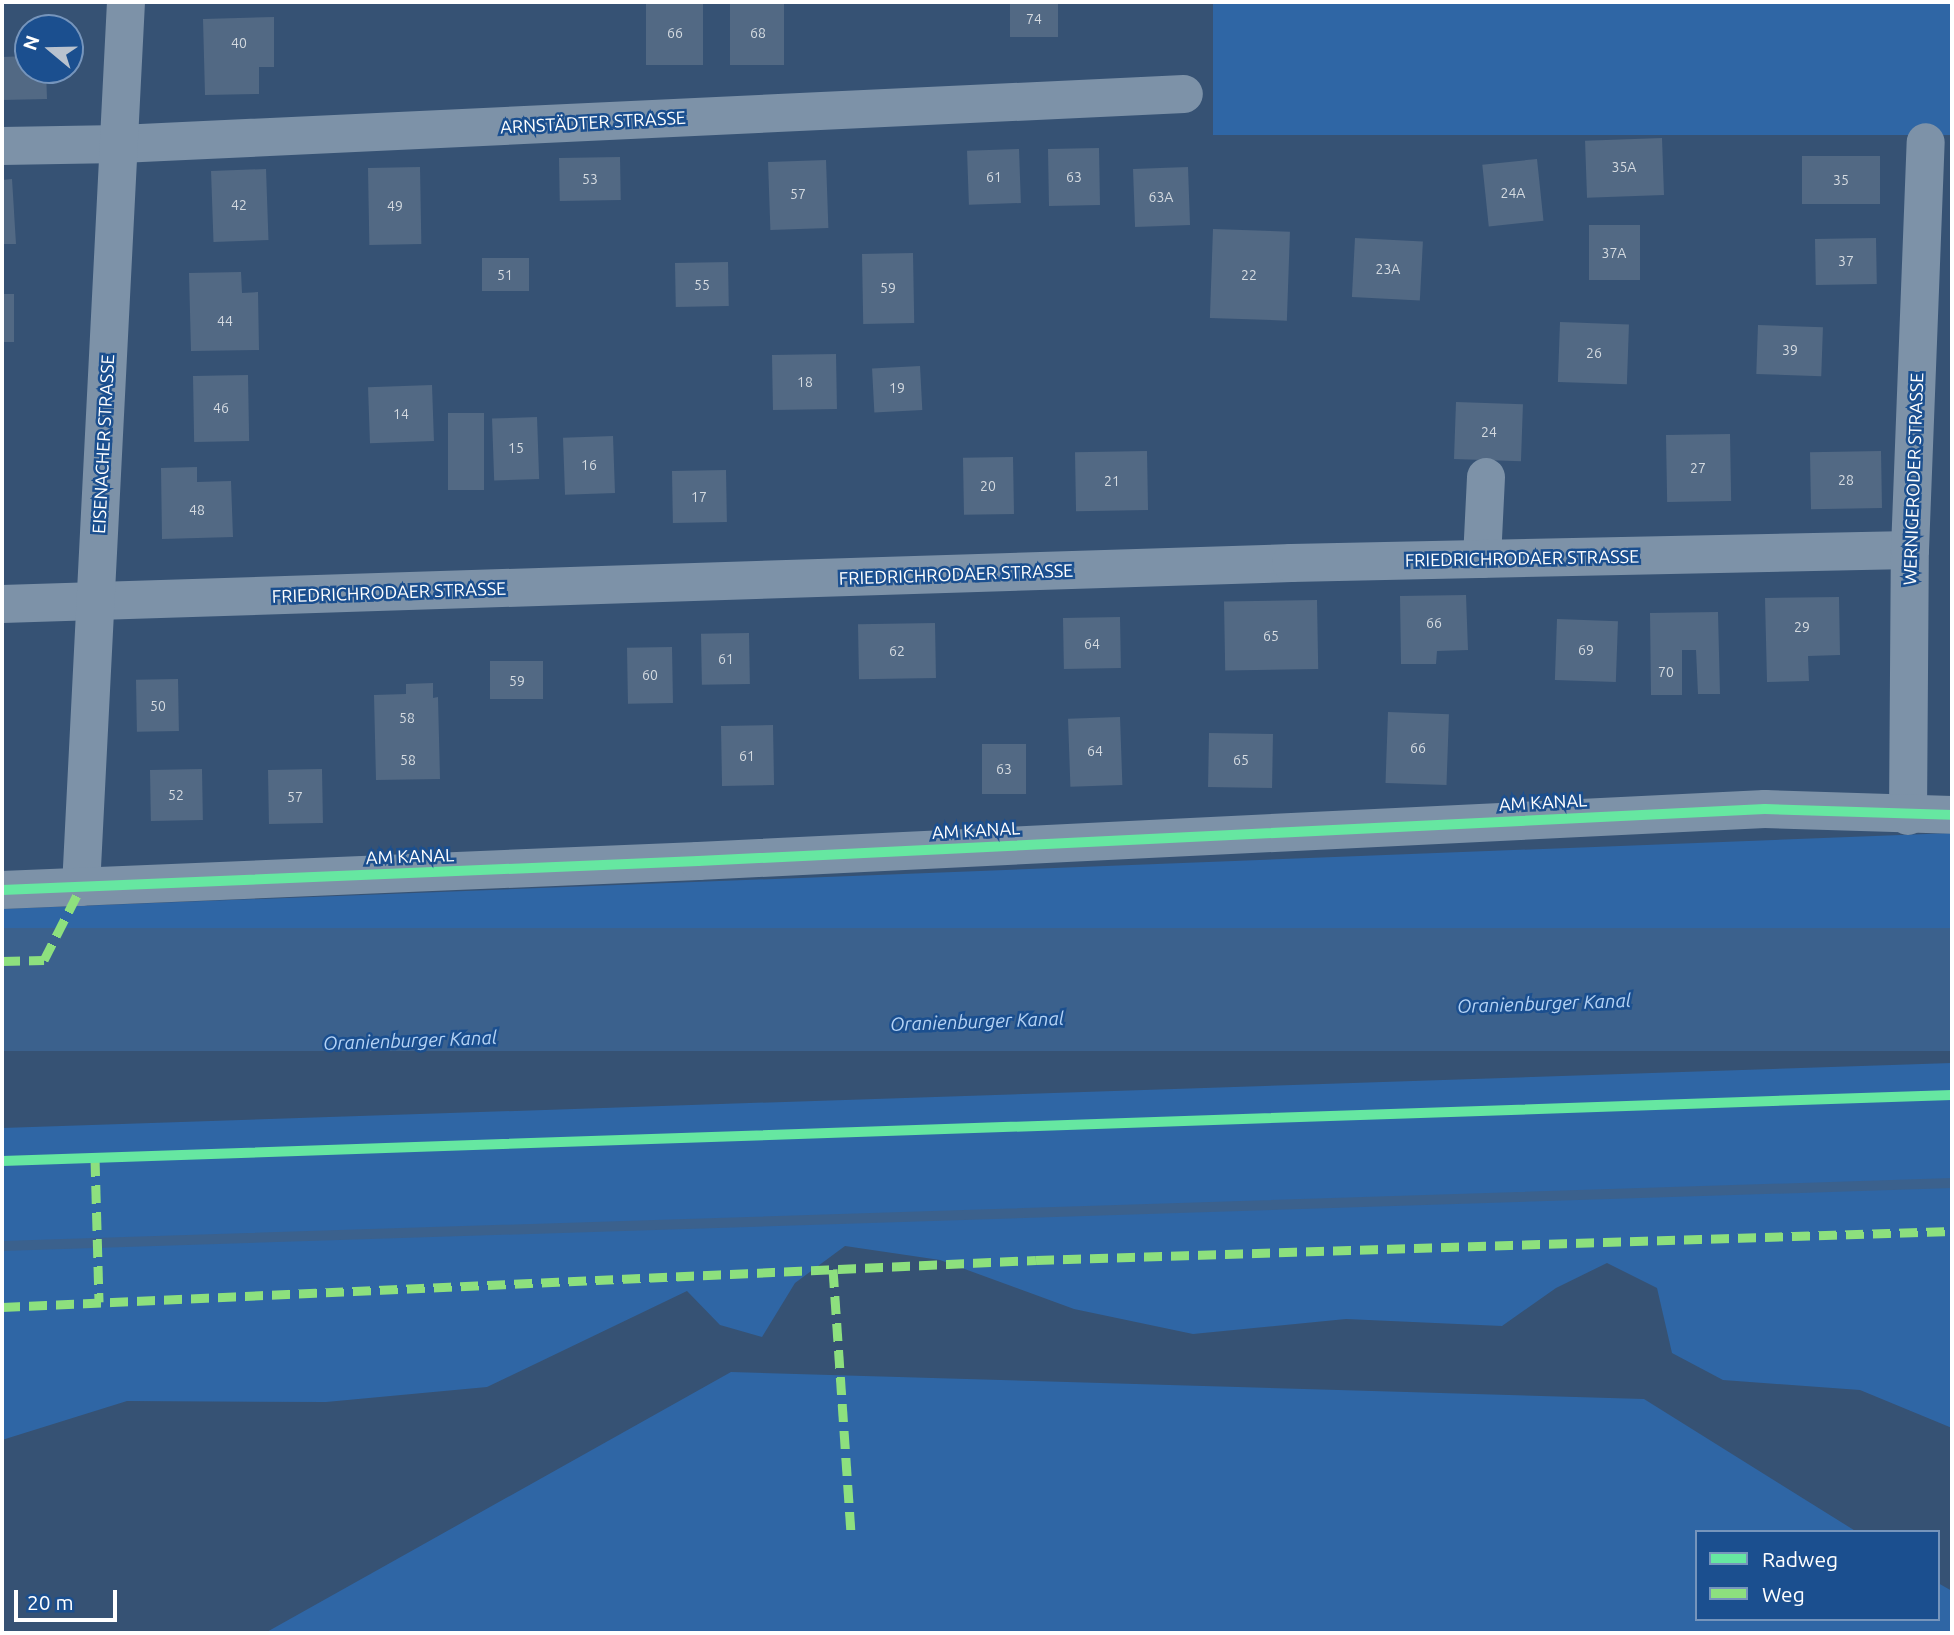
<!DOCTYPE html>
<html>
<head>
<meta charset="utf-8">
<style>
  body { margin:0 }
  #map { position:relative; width:1954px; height:1635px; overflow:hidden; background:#365274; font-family:Ubuntu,sans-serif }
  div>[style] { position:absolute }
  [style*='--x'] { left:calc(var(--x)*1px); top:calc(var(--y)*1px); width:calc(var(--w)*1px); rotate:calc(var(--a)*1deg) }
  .green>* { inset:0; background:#2f66a5; transform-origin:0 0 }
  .water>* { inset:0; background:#3b618d; transform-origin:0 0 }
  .stream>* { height:10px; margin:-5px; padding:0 5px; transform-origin:5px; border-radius:5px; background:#3b618d }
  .building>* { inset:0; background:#526984; transform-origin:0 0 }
  .minor>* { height:38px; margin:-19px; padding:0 19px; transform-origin:19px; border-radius:19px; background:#7d92a8 }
  .quiet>* { height:9px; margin-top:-4.5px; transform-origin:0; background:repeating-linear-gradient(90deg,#8de07e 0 18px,transparent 0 27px) }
  .cycleway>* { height:10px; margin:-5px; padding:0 5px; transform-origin:5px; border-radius:5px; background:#66e7a1 }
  span { translate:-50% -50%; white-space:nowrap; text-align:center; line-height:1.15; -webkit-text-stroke:5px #1b4f8f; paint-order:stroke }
  .number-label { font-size:14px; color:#d4dae0 }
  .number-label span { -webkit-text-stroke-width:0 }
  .street-label { font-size:18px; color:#fff }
  .water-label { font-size:19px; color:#b5d3f5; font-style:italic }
  .frame { position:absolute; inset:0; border:4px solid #fff; pointer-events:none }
  .legend { position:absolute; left:1695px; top:1530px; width:245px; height:91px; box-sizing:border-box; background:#1b4f8f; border:2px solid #7695bc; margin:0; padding:9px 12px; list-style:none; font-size:21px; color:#fff }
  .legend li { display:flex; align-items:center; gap:14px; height:35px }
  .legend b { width:35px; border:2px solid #7695bc }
  .north { position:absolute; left:14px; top:14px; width:70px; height:70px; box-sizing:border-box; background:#1b4f8f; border:2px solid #7695bc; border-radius:50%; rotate:289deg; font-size:19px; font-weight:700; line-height:28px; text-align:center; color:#fff }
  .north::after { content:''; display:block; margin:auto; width:24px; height:32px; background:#b9c2ce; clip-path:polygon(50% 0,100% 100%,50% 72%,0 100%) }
  .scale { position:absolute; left:14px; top:1590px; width:103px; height:32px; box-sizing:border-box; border:4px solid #fff; border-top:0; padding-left:9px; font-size:21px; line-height:24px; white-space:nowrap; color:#fff; -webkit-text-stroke:5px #1b4f8f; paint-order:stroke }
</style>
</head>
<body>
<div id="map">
  <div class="green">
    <i style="left:1213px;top:2px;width:739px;height:133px"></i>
    <i style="clip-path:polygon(1952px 833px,1952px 928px,2px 989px,2px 909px)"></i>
    <i style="clip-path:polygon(1952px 1063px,1952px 1428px,1860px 1390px,1723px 1380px,1672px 1353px,1657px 1288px,1607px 1263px,1556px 1288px,1502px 1326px,1346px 1319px,1193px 1334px,1074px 1309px,940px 1260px,845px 1246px,795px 1283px,762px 1337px,720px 1325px,687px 1291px,487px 1387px,326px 1402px,127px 1401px,2px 1440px,2px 1128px)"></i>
    <i style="clip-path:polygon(731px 1372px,1644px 1399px,1857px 1532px,1697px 1532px,1697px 1619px,1938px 1619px,1938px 1583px,1952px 1591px,1952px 1633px,265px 1633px)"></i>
  </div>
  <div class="water">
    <i style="left:1952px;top:928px;width:123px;height:1951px;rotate:90deg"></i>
  </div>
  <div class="stream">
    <i style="--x:2;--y:1246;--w:1951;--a:-1.85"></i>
  </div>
  <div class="building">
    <i style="left:646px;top:2px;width:57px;height:63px"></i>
    <i style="left:730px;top:2px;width:54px;height:63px"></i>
    <i style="left:1010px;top:2px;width:48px;height:35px"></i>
    <i style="clip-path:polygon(274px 17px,274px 67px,259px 67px,259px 94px,205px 95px,203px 19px)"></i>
    <i style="clip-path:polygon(28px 56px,28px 70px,46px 70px,47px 99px,2px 100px,2px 57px)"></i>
    <i style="left:1662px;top:138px;width:57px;height:77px;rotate:88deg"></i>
    <i style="left:1099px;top:148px;width:57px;height:51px;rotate:89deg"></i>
    <i style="left:1019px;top:149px;width:54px;height:52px;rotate:88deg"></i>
    <i style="left:1802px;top:156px;width:78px;height:48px"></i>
    <i style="left:620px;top:157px;width:43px;height:61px;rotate:89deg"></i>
    <i style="left:1537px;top:159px;width:62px;height:55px;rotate:84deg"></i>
    <i style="left:826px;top:160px;width:68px;height:58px;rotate:88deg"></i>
    <i style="left:420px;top:167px;width:77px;height:52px;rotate:89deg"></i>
    <i style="left:1188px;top:167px;width:58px;height:55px;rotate:88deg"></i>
    <i style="left:266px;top:169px;width:71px;height:55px;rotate:88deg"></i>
    <i style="clip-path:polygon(12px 179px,16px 244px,2px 244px,2px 180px)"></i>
    <i style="left:1589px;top:225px;width:51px;height:55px"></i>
    <i style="left:1213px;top:229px;width:77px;height:89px;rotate:2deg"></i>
    <i style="left:1355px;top:238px;width:68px;height:59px;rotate:3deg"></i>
    <i style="left:1876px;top:238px;width:46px;height:61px;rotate:89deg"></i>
    <i style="left:913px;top:253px;width:70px;height:51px;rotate:89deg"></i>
    <i style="left:529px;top:258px;width:33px;height:47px;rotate:90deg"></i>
    <i style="left:728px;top:262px;width:44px;height:53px;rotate:89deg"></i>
    <i style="clip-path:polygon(241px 272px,242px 293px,258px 292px,259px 350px,191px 351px,189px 273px)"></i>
    <i style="left:2px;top:294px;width:12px;height:48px"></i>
    <i style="left:1560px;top:322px;width:69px;height:60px;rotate:2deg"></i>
    <i style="left:1758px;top:325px;width:65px;height:49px;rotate:2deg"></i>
    <i style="left:836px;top:354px;width:55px;height:64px;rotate:89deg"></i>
    <i style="left:920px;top:366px;width:44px;height:48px;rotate:87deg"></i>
    <i style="left:248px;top:375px;width:66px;height:55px;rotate:89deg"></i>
    <i style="left:432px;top:385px;width:56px;height:64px;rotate:88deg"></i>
    <i style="left:1456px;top:402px;width:67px;height:57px;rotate:2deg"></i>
    <i style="left:448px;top:413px;width:36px;height:77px"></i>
    <i style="left:537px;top:417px;width:62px;height:45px;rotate:88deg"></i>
    <i style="left:1730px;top:434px;width:67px;height:64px;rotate:89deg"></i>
    <i style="left:613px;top:436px;width:57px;height:50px;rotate:88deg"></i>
    <i style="left:1147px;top:451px;width:59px;height:72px;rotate:89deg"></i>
    <i style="left:1881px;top:451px;width:57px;height:71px;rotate:89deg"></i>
    <i style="left:1013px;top:457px;width:57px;height:50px;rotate:89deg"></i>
    <i style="clip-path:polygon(197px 467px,197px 482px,231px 481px,233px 537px,162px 539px,161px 468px)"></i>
    <i style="left:726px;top:470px;width:52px;height:54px;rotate:89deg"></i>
    <i style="clip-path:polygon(1466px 595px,1468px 650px,1437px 651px,1436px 664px,1401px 664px,1400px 596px)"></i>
    <i style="clip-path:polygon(1839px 597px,1840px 655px,1808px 656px,1809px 681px,1767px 682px,1765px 598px)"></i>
    <i style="left:1317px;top:600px;width:69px;height:93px;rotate:89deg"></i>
    <i style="clip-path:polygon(1718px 612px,1720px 694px,1698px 694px,1696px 650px,1682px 650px,1682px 695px,1651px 695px,1650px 613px)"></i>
    <i style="left:1120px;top:617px;width:51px;height:57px;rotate:89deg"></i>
    <i style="left:1557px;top:619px;width:61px;height:61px;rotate:2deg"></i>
    <i style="left:935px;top:623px;width:55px;height:77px;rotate:89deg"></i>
    <i style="left:749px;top:633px;width:51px;height:48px;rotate:89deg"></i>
    <i style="left:672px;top:647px;width:56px;height:45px;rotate:89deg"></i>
    <i style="left:543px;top:661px;width:38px;height:53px;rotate:90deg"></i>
    <i style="left:178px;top:679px;width:52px;height:42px;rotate:89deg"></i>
    <i style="clip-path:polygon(433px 683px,433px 698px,438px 697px,440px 779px,376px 780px,374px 695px,406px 694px,406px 684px)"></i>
    <i style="left:1388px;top:712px;width:61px;height:71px;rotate:2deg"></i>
    <i style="left:1120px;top:717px;width:68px;height:52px;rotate:88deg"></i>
    <i style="left:773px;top:725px;width:60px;height:52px;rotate:89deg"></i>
    <i style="left:1209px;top:733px;width:64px;height:54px;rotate:1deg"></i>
    <i style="left:982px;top:744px;width:44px;height:50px"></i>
    <i style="left:202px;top:769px;width:51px;height:52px;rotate:89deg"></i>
    <i style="left:322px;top:769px;width:54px;height:54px;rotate:89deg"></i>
  </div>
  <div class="minor">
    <i style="--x:2;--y:146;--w:118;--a:-1"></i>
    <i style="--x:120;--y:144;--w:1065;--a:-2.69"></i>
    <i style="--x:1482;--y:559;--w:82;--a:-87.2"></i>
    <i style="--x:2;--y:604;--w:1290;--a:-1.82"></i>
    <i style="--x:1291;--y:563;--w:619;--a:-1.2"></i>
    <i style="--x:1908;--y:816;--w:266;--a:-89.6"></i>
    <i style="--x:1910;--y:550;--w:408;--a:-87.8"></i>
    <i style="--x:81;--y:887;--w:886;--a:-87.09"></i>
    <i style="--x:2;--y:890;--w:697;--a:-2.39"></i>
    <i style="--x:698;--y:861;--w:1068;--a:-2.79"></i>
    <i style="--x:1765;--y:809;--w:187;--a:1.8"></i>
  </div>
  <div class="quiet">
    <i style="--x:2;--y:961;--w:42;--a:-1.4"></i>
    <i style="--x:44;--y:960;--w:82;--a:-63.1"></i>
    <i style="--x:95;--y:1158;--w:144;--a:88.4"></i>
    <i style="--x:833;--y:1269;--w:265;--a:86.1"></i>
    <i style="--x:2;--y:1307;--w:1035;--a:-2.6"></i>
    <i style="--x:1036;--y:1260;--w:916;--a:-1.81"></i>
  </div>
  <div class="cycleway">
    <i style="--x:2;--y:890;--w:697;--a:-2.39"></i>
    <i style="--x:698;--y:861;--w:1068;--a:-2.79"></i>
    <i style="--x:1765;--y:809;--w:187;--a:1.8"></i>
    <i style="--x:2;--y:1161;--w:1951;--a:-1.94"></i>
  </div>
  <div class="number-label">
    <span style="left:1034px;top:19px">74</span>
    <span style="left:675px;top:33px">66</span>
    <span style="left:758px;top:33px">68</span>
    <span style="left:239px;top:43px">40</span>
    <span style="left:1624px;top:167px">35A</span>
    <span style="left:994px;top:177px">61</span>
    <span style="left:1074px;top:177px">63</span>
    <span style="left:590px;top:179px">53</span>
    <span style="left:1841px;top:180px">35</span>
    <span style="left:1513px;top:193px">24A</span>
    <span style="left:798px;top:194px">57</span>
    <span style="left:1161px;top:197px">63A</span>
    <span style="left:239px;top:205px">42</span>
    <span style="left:395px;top:206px">49</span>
    <span style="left:1614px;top:253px">37A</span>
    <span style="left:1846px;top:261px">37</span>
    <span style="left:1388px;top:269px">23A</span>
    <span style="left:505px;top:275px">51</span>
    <span style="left:1249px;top:275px">22</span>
    <span style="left:702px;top:285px">55</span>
    <span style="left:888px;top:288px">59</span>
    <span style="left:225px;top:321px">44</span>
    <span style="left:1790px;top:350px">39</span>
    <span style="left:1594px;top:353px">26</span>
    <span style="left:805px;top:382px">18</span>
    <span style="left:897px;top:388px">19</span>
    <span style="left:221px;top:408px">46</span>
    <span style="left:401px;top:414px">14</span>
    <span style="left:1489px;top:432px">24</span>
    <span style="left:516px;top:448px">15</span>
    <span style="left:589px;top:465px">16</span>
    <span style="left:1698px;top:468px">27</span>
    <span style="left:1846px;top:480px">28</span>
    <span style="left:1112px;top:481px">21</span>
    <span style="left:988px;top:486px">20</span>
    <span style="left:699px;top:497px">17</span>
    <span style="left:197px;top:510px">48</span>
    <span style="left:1434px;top:623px">66</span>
    <span style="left:1802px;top:627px">29</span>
    <span style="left:1271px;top:636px">65</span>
    <span style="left:1092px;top:644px">64</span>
    <span style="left:1586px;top:650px">69</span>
    <span style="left:897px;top:651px">62</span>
    <span style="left:726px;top:659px">61</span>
    <span style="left:1666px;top:672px">70</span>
    <span style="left:650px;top:675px">60</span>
    <span style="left:517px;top:681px">59</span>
    <span style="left:158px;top:706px">50</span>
    <span style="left:407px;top:718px">58</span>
    <span style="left:1418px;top:748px">66</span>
    <span style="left:1095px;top:751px">64</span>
    <span style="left:747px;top:756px">61</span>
    <span style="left:408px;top:760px">58</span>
    <span style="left:1241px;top:760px">65</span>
    <span style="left:1004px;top:769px">63</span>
    <span style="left:176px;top:795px">52</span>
    <span style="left:295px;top:797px">57</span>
  </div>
  <div class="street-label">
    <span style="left:593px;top:122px;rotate:-3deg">ARNSTÄDTER STRASSE</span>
    <span style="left:103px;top:444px;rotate:-87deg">EISENACHER STRASSE</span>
    <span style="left:1913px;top:479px;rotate:-88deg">WERNIGERODER STRASSE</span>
    <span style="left:1522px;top:558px;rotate:-1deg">FRIEDRICHRODAER STRASSE</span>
    <span style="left:956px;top:574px;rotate:-2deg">FRIEDRICHRODAER STRASSE</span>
    <span style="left:389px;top:592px;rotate:-2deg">FRIEDRICHRODAER STRASSE</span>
    <span style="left:1543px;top:802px;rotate:-3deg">AM KANAL</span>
    <span style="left:976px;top:830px;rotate:-3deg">AM KANAL</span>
    <span style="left:410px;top:856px;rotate:-2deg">AM KANAL</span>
  </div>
  <div class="water-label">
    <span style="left:1544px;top:1004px;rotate:-2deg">Oranienburger Kanal</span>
    <span style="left:977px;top:1022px;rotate:-2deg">Oranienburger Kanal</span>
    <span style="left:410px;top:1041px;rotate:-2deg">Oranienburger Kanal</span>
  </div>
  <div class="frame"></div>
  <ul class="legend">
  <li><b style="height:9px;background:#66e7a1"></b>Radweg</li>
  <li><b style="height:9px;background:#8de07e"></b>Weg</li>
  </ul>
  <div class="north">N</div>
  <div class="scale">20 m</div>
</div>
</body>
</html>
